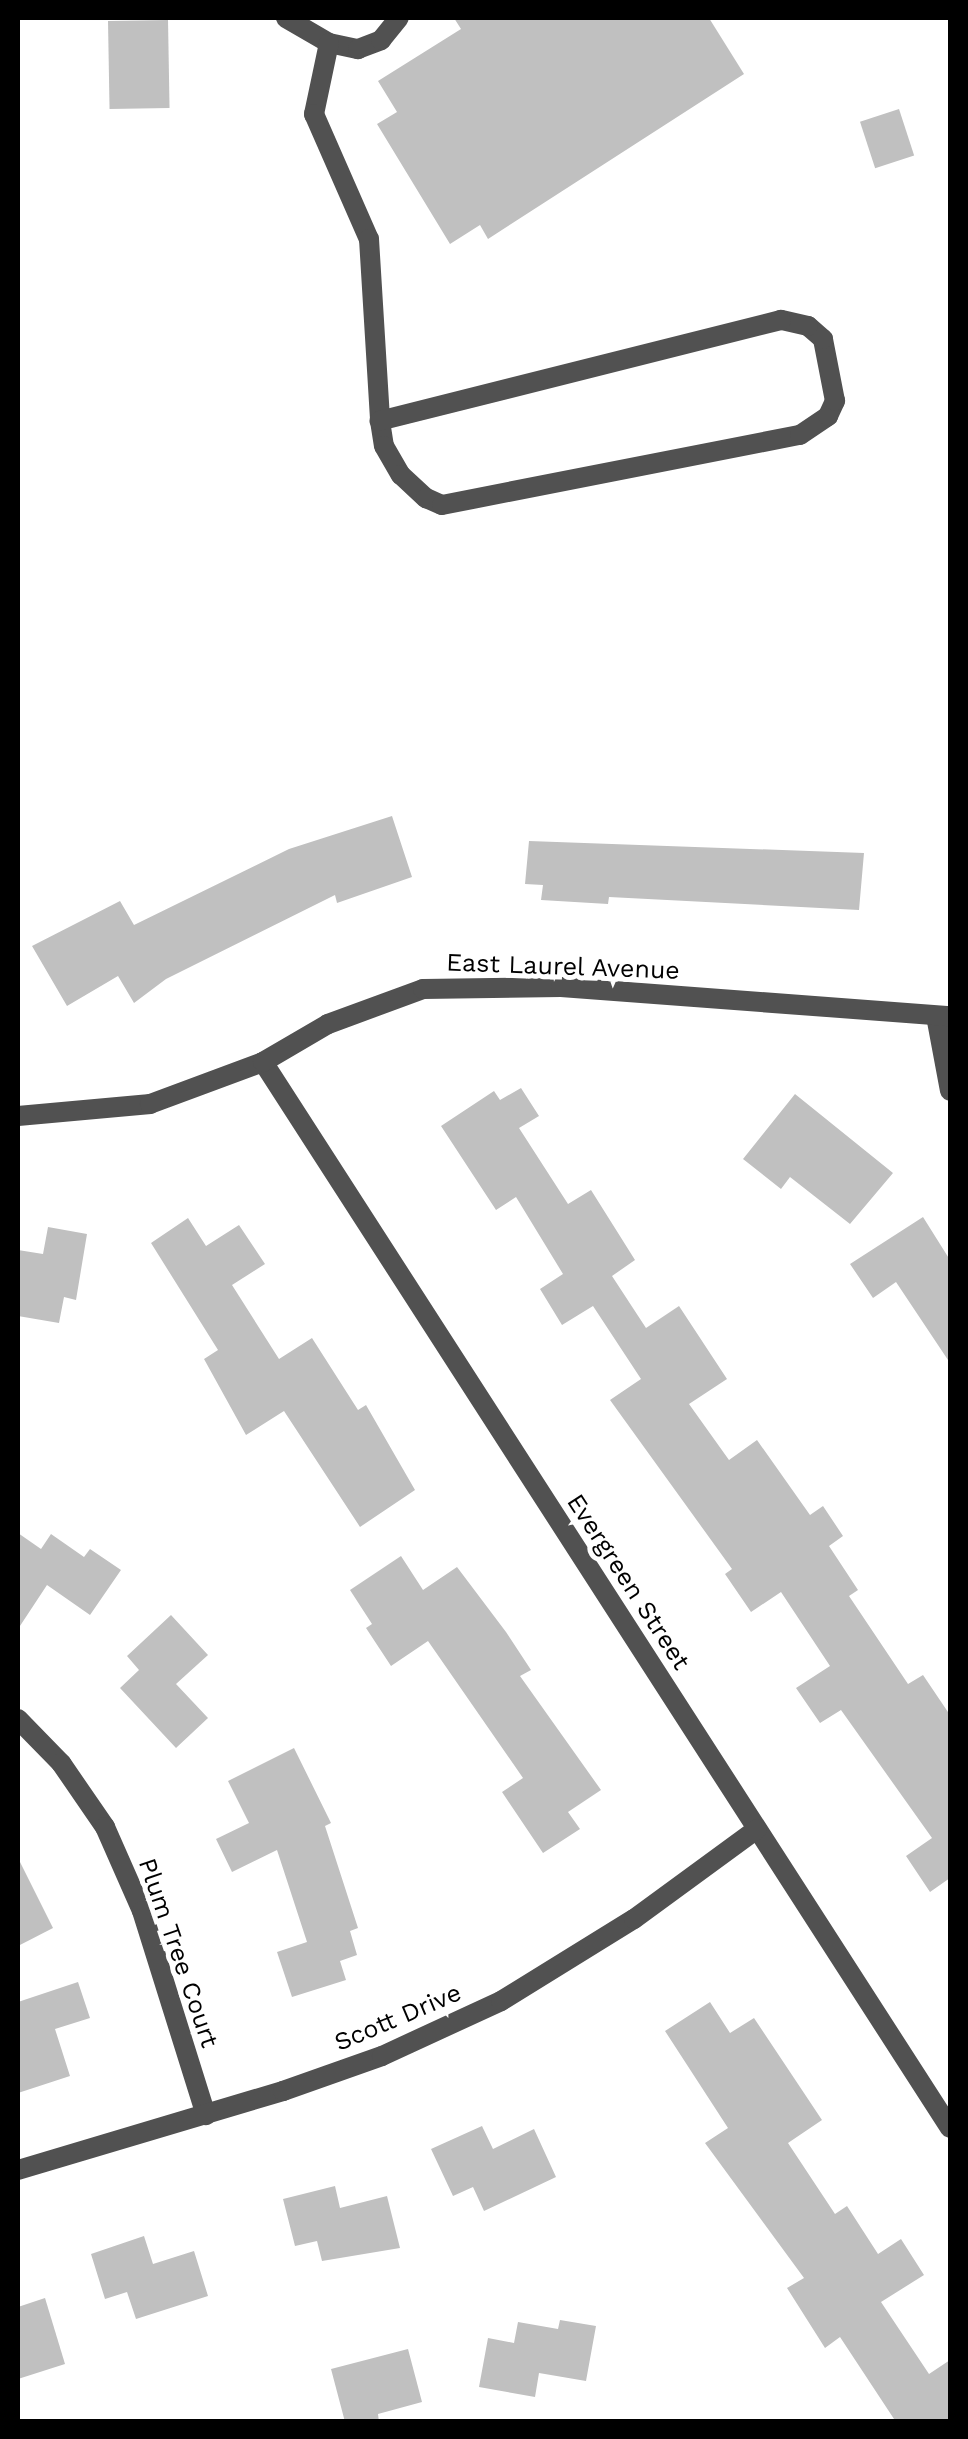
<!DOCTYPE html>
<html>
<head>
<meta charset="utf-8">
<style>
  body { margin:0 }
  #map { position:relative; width:968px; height:2439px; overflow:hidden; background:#fff; font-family:"Work Sans",sans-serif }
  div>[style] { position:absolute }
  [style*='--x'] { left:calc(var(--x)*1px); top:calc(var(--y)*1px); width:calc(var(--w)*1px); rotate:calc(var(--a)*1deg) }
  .building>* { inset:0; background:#c0c0c0; transform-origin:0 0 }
  .service>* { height:20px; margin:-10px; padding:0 10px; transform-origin:10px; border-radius:10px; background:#515151 }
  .minor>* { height:20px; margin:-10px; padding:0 10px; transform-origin:10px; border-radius:10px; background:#515151 }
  span { translate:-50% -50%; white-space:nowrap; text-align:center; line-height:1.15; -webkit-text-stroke:10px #fff; paint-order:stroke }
  .street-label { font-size:25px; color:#000 }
  .frame { position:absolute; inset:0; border:20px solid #000; pointer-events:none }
</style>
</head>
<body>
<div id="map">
  <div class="building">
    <i style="clip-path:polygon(454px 18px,709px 18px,744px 74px,488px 239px,480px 225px,450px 244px,377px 124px,397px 112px,378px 81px,461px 29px)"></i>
    <i style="left:168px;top:20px;width:88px;height:60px;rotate:89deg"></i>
    <i style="left:899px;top:109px;width:49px;height:41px;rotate:72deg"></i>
    <i style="clip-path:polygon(392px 816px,412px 877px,337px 903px,335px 895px,166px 979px,134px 1003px,118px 976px,67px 1006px,32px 946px,120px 901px,134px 925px,289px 849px)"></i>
    <i style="clip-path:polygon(529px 841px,864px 853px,859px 910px,609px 897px,608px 904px,541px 900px,543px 885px,525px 884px)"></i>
    <i style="clip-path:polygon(521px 1088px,539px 1116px,519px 1128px,568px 1204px,591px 1190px,635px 1260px,612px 1276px,646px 1328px,679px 1306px,727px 1379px,689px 1404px,729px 1460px,757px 1440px,810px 1515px,823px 1506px,843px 1536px,829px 1546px,858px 1590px,849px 1596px,908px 1684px,923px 1675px,950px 1715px,950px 1878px,930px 1892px,906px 1856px,932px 1838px,841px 1710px,820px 1723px,796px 1688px,830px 1666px,781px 1592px,751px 1612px,725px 1574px,732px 1569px,610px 1400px,641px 1379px,593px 1306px,562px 1325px,540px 1289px,563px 1274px,516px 1197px,496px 1210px,441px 1126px,494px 1091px,500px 1100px)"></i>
    <i style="clip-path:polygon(795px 1094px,893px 1173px,850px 1224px,790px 1177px,781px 1189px,743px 1159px)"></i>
    <i style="clip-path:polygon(923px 1217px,950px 1260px,950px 1363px,896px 1282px,873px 1298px,850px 1264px)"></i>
    <i style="clip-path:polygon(188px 1218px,206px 1246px,239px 1225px,265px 1264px,232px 1285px,279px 1359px,312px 1338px,358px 1410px,366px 1405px,415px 1490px,360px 1527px,284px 1411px,246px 1435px,204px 1359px,218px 1350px,151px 1243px)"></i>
    <i style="clip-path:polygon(48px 1227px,87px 1234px,76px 1300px,64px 1297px,59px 1323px,18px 1316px,18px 1250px,43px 1254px)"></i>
    <i style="clip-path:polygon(18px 1533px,41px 1549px,51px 1534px,84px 1557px,90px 1549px,121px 1570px,90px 1615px,47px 1585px,18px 1629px)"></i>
    <i style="clip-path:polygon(401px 1556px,423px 1590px,457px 1567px,506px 1632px,531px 1670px,520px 1676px,601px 1790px,568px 1812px,580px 1829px,543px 1853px,502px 1792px,523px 1778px,428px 1641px,391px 1666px,366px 1628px,372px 1624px,350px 1590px)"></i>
    <i style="clip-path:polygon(171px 1615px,208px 1655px,176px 1684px,208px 1718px,176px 1748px,120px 1688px,139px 1670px,127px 1656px)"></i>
    <i style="clip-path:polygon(294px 1748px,331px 1823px,325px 1826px,358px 1928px,350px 1931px,357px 1955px,340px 1961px,346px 1980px,292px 1997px,277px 1952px,307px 1942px,277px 1850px,232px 1872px,216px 1839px,249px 1823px,228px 1781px)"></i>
    <i style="clip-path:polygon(18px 1858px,53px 1928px,18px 1946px)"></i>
    <i style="clip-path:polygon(78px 1982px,90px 2018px,55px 2029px,70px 2076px,18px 2093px,18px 2002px)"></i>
    <i style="clip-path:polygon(710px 2002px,730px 2033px,754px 2018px,822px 2120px,788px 2143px,835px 2214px,847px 2206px,878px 2254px,901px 2239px,924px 2275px,881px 2302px,929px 2374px,950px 2360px,950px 2422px,896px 2422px,840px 2337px,825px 2348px,787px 2288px,804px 2278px,705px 2143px,728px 2128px,665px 2031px)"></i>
    <i style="clip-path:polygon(482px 2126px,493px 2149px,534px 2129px,556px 2177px,484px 2211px,473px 2187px,453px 2196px,431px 2149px)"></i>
    <i style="clip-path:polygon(335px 2186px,340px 2208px,387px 2196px,400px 2248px,322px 2261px,317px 2241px,295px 2246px,283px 2199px)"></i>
    <i style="clip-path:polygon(144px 2236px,153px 2264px,194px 2251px,208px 2296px,136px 2319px,127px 2292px,105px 2299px,91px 2254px)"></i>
    <i style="clip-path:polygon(45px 2298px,65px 2364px,18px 2379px,18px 2307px)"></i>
    <i style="clip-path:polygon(560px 2320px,596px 2326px,586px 2381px,539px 2373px,535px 2397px,479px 2387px,488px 2338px,514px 2343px,518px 2322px,558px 2329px)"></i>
    <i style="clip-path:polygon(408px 2349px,422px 2402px,378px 2414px,379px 2422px,345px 2422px,331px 2369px)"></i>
  </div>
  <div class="service">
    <i style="--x:286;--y:18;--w:50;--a:30.2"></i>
    <i style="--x:329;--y:43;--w:30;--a:12"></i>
    <i style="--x:358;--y:49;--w:25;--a:-21"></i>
    <i style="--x:381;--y:40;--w:28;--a:-51"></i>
    <i style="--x:329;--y:43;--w:73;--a:101.9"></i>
    <i style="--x:314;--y:114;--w:137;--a:66.3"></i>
    <i style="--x:369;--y:239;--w:182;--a:86.5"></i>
    <i style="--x:380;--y:421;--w:25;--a:81"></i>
    <i style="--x:384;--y:446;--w:34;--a:60"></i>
    <i style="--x:401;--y:475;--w:34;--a:43"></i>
    <i style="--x:426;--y:498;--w:17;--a:24"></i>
    <i style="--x:442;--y:505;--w:365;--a:-11.1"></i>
    <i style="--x:800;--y:435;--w:34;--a:-34"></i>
    <i style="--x:828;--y:416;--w:17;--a:-65"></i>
    <i style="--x:835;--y:401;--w:63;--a:-101"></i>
    <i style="--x:823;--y:339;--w:20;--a:-139"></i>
    <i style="--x:808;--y:326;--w:28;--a:-167"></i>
    <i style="--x:781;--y:320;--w:414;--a:165.9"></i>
  </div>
  <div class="minor">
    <i style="--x:936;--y:1016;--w:76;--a:79.4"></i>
    <i style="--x:263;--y:1062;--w:1268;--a:57.2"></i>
    <i style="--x:18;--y:1116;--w:133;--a:-5.2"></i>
    <i style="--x:150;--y:1104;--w:121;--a:-20.4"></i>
    <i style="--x:263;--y:1062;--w:75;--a:-30.3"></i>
    <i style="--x:328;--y:1024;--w:101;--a:-20.2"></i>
    <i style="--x:423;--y:989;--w:138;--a:-0.8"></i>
    <i style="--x:561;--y:987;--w:390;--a:4.3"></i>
    <i style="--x:18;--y:1719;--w:62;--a:45.7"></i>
    <i style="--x:61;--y:1763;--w:78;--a:55.5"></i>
    <i style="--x:105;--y:1827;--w:92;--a:66.2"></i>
    <i style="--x:142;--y:1911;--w:214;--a:72.6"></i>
    <i style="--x:18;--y:2170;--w:277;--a:-16.6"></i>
    <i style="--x:283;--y:2091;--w:105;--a:-19.5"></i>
    <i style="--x:382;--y:2056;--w:131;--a:-24.8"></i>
    <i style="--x:501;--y:2001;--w:156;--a:-31.7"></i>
    <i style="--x:634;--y:1919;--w:152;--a:-36.2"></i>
  </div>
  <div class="street-label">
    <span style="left:563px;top:967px;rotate:2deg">East Laurel Avenue</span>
    <span style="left:628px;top:1582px;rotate:57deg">Evergreen Street</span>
    <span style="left:178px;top:1953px;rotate:71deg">Plum Tree Court</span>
    <span style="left:398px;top:2018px;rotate:-23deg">Scott Drive</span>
  </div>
  <div class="frame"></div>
</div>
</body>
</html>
